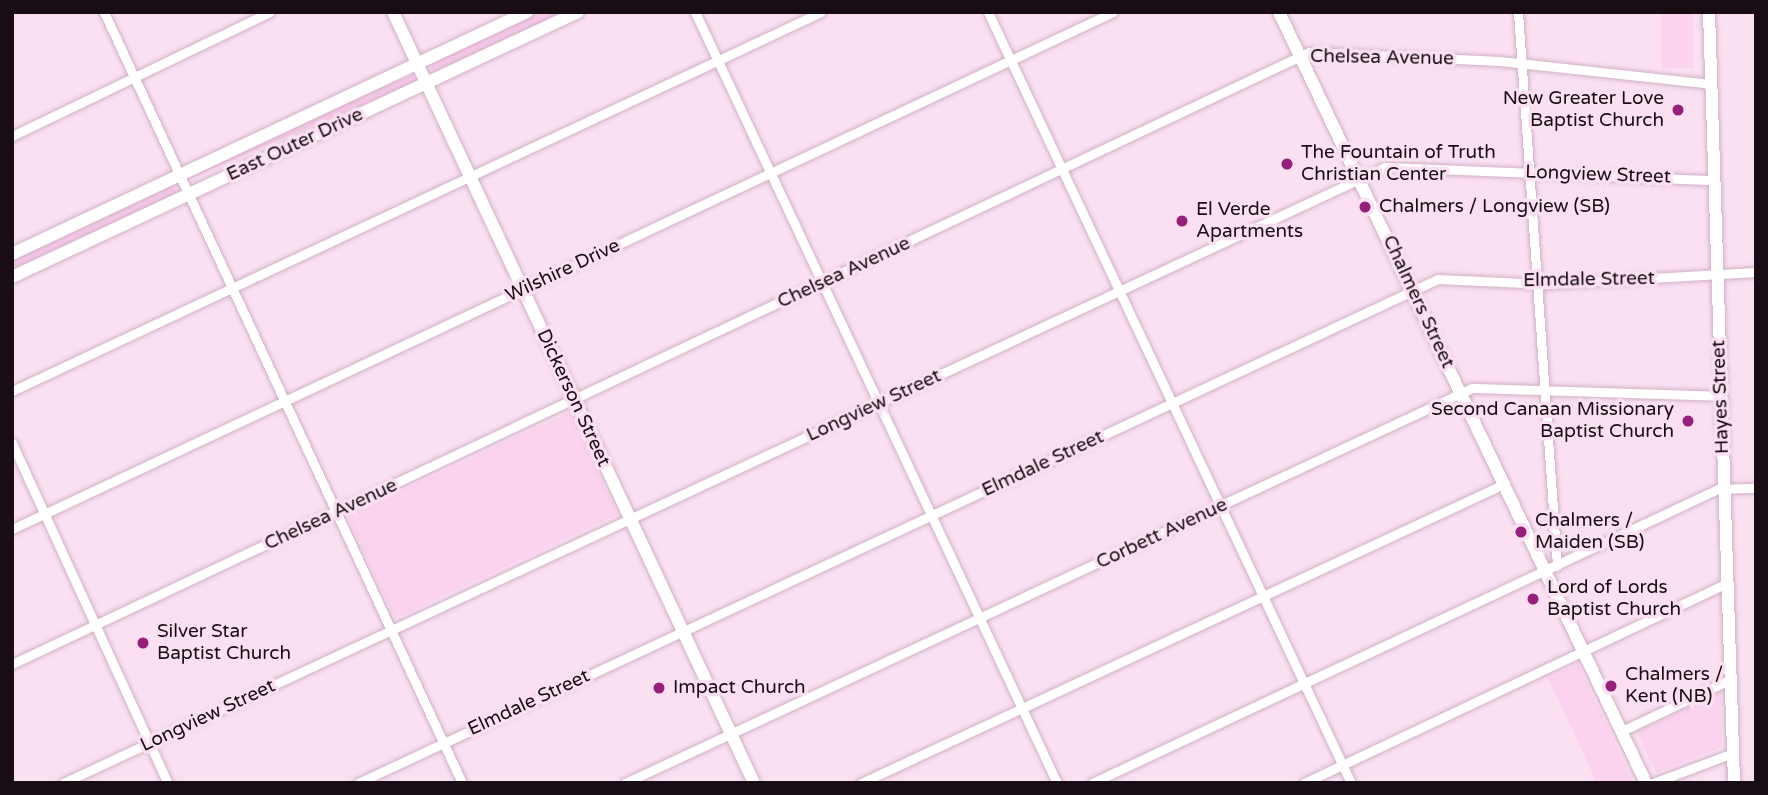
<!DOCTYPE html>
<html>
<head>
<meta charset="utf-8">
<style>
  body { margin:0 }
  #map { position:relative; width:1768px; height:795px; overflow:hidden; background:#fbe0f2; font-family:"Varela Round",sans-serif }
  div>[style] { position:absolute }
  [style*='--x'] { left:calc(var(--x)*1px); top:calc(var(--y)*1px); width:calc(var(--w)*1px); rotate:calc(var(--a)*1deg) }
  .built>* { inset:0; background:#fbd3ee; transform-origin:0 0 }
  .green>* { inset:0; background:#facaea; transform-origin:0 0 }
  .roads { filter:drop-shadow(0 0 2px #d1b1c6) drop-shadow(0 0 2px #d1b1c6) }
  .street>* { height:9px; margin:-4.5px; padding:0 4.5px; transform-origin:4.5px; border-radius:4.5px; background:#fff }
  .secondary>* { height:12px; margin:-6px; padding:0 6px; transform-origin:6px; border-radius:6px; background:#fff }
  .dots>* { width:19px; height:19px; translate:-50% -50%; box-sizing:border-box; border:4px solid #fbe0f2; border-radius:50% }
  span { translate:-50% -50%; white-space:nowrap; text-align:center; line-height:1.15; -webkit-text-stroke:7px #fbe0f2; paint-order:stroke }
  .street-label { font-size:19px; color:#180d14 }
  .poi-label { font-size:19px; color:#180d14 }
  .right { translate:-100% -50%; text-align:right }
  .left { translate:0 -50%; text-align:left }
  .frame { position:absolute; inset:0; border:14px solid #180d14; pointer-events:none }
</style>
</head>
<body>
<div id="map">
  <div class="built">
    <i style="left:1661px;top:12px;width:32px;height:56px"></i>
    <i style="left:570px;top:412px;width:113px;height:246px;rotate:65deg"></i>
    <i style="left:1578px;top:664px;width:130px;height:33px;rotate:65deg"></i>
    <i style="clip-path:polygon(1721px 691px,1722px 747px,1656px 773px,1637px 732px)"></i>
  </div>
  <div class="green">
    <i style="clip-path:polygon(539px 12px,566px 12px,434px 74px,429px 64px)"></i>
    <i style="left:412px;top:75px;width:8px;height:245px;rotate:67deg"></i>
    <i style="clip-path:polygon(172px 185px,177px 194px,12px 272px,12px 259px)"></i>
  </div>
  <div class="roads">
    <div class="street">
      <i style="--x:104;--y:12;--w:850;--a:65.09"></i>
      <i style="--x:695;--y:12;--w:852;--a:64.85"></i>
      <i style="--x:988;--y:12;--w:852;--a:64.79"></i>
      <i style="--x:1518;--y:12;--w:555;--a:85.97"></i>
      <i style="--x:12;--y:136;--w:286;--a:-25.7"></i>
      <i style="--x:12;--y:391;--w:893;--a:-25.1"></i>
      <i style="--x:12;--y:443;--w:374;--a:65.4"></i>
      <i style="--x:12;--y:529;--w:1216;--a:-25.15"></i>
      <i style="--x:12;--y:664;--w:1434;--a:-25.26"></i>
      <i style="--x:1309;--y:52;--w:191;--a:2.7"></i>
      <i style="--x:1500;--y:61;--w:212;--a:6.2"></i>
      <i style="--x:1622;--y:731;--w:121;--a:-25.5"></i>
      <i style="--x:63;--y:783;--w:1458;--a:-24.98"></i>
      <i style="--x:1385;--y:167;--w:330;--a:2.3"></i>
      <i style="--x:358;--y:783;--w:1192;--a:-25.02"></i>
      <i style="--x:1438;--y:279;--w:108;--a:2.7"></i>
      <i style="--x:1546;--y:284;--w:210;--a:-3.3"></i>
      <i style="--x:625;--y:783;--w:935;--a:-25"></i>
      <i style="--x:1472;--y:388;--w:249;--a:1.8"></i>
      <i style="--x:861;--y:783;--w:709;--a:-24.94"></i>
      <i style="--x:1092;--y:783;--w:692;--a:-25.16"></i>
      <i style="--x:1718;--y:489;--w:38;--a:-2"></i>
      <i style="--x:1304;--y:783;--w:468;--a:-25.3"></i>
      <i style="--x:1653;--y:783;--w:85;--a:-20.6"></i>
    </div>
    <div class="secondary">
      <i style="--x:393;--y:12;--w:851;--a:64.91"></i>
      <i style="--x:1279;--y:12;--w:854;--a:64.55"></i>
      <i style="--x:1709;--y:12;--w:771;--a:88.14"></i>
      <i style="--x:12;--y:254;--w:569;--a:-25.17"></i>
      <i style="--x:12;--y:277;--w:625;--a:-25.09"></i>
    </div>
  </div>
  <div class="dots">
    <i style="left:1678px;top:110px;background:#961f7c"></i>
    <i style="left:1287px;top:164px;background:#961f7c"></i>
    <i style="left:1365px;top:207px;background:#961f7c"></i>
    <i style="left:1182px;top:221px;background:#961f7c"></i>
    <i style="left:1688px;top:421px;background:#961f7c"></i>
    <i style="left:1521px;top:532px;background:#961f7c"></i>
    <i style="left:1533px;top:599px;background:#961f7c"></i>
    <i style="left:143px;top:643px;background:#961f7c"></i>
    <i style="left:1611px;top:686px;background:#961f7c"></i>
    <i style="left:659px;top:688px;background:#961f7c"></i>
  </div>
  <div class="street-label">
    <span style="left:1382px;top:58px;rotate:1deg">Chelsea Avenue</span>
    <span style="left:295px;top:145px;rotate:-25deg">East Outer Drive</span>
    <span style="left:1598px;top:175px;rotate:2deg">Longview Street</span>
    <span style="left:563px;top:271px;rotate:-25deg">Wilshire Drive</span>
    <span style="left:844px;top:273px;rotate:-25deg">Chelsea Avenue</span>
    <span style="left:1589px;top:280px;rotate:-1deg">Elmdale Street</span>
    <span style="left:1418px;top:302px;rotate:65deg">Chalmers Street</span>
    <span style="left:1721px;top:397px;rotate:-92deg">Hayes Street</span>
    <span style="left:573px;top:398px;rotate:65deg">Dickerson Street</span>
    <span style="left:874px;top:406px;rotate:-25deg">Longview Street</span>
    <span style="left:1043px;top:464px;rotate:-25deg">Elmdale Street</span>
    <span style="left:331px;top:515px;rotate:-25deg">Chelsea Avenue</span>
    <span style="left:1162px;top:534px;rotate:-25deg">Corbett Avenue</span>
    <span style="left:529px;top:703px;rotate:-25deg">Elmdale Street</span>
    <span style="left:208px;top:716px;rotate:-25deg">Longview Street</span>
  </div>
  <div class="poi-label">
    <span class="right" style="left:1664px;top:110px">New Greater Love<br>Baptist Church</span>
    <span class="left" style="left:1301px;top:164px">The Fountain of Truth<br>Christian Center</span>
    <span class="left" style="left:1379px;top:207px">Chalmers / Longview (SB)</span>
    <span class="left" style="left:1196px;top:221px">El Verde<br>Apartments</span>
    <span class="right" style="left:1674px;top:421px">Second Canaan Missionary<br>Baptist Church</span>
    <span class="left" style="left:1535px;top:532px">Chalmers /<br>Maiden (SB)</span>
    <span class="left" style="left:1547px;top:599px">Lord of Lords<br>Baptist Church</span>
    <span class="left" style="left:157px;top:643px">Silver Star<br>Baptist Church</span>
    <span class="left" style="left:1625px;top:686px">Chalmers /<br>Kent (NB)</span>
    <span class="left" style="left:673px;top:688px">Impact Church</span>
  </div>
  <div class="frame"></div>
</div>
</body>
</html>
